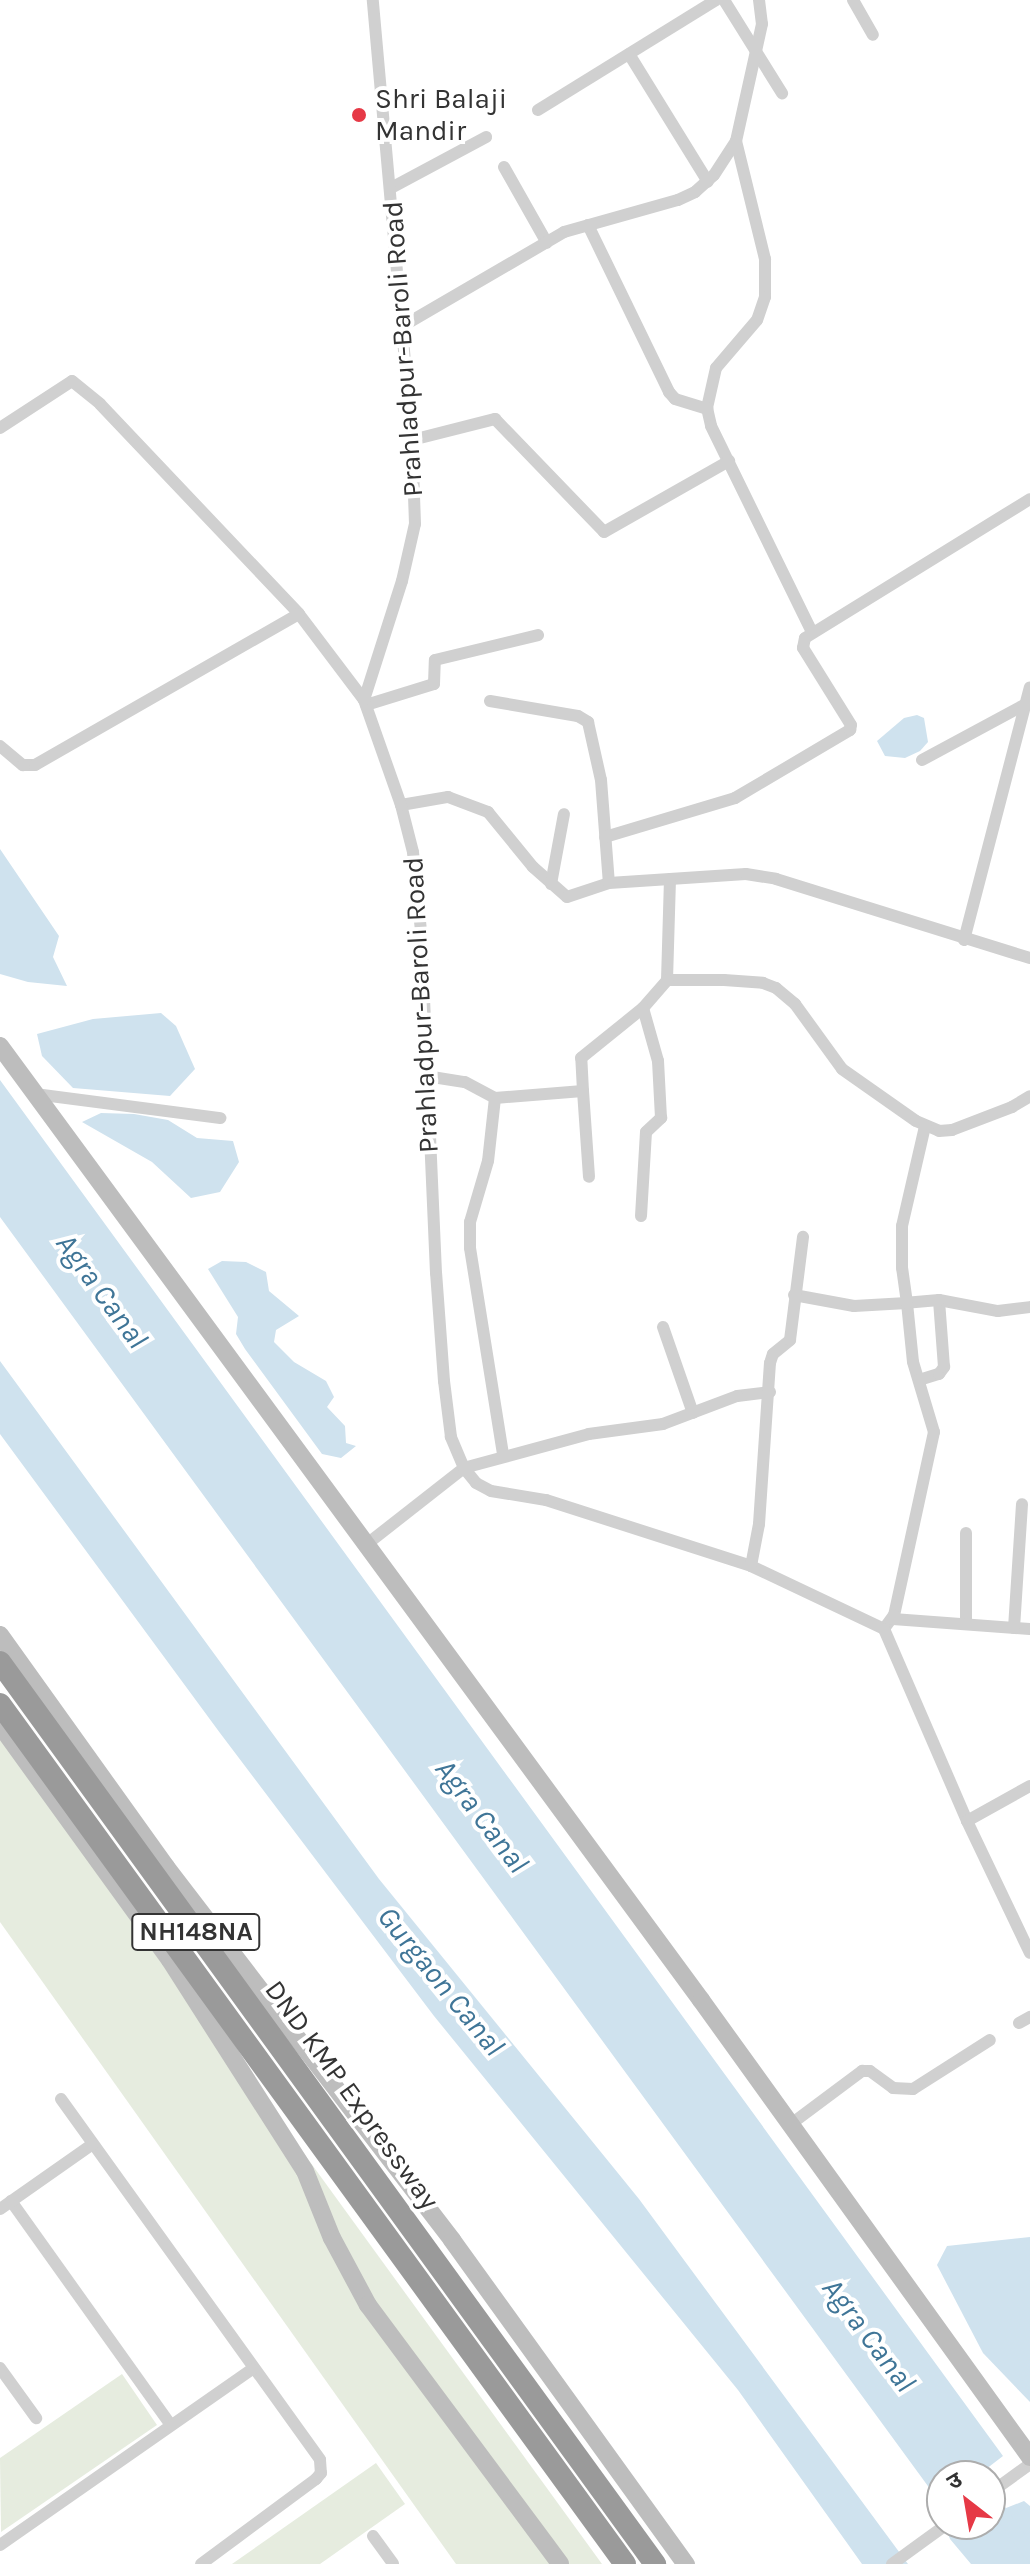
<!DOCTYPE html>
<html>
<head>
<meta charset="utf-8">
<style>
  body { margin:0 }
  #map { position:relative; width:1030px; height:2564px; overflow:hidden; background:#fff; font-family:Karla,"Noto Sans Devanagari",sans-serif }
  div>[style] { position:absolute }
  [style*='--x'] { left:calc(var(--x)*1px); top:calc(var(--y)*1px); width:calc(var(--w)*1px); rotate:calc(var(--a)*1deg) }
  .green>* { inset:0; background:#e6ecdf }
  .water>* { inset:0; background:#cfe2ee }
  .canal>* { height:14px; margin:-7px; padding:0 7px; transform-origin:7px; border-radius:7px; background:#cfe2ee }
  .street>* { height:12px; margin:-6px; padding:0 6px; transform-origin:6px; border-radius:6px; background:#d0d0d0 }
  .secondary>* { height:18px; margin:-9px; padding:0 9px; transform-origin:9px; border-radius:9px; background:#bdbdbd }
  .highway>* { height:22px; margin:-11px; padding:0 11px; transform-origin:11px; border-radius:11px; background:#9a9a9a }
  .dots>* { width:22px; height:22px; translate:-50% -50%; box-sizing:border-box; border:4px solid #fff; border-radius:50% }
  span { translate:-50% -50%; white-space:nowrap; text-align:center; line-height:1.15; -webkit-text-stroke:8px #fff; paint-order:stroke }
  .shield-label span { padding:2px 6px; background:#fff; border:2px solid; border-radius:6px; -webkit-text-stroke-width:0 }
  .shield-label { font-size:26px; color:#333; font-weight:700 }
  .poi-label { font-size:28px; color:#333 }
  .left { translate:0 -50%; text-align:left }
  .street-label { font-size:28px; color:#333 }
  .water-label { font-size:30px; color:#3f7597; font-style:italic }
  .north { position:absolute; left:926px; top:2460px; width:80px; height:80px; box-sizing:border-box; background:#fff; border:2px solid #adadad; border-radius:50%; rotate:329deg; font-size:22px; font-weight:700; line-height:32px; text-align:center; color:#333 }
  .north::after { content:''; display:block; margin:auto; width:28px; height:36px; background:#e63946; clip-path:polygon(50% 0,100% 100%,50% 72%,0 100%) }
</style>
</head>
<body>
<div id="map">
  <div class="green">
    <i style="clip-path:polygon(0 1735px,602px 2564px,456px 2564px,0 1922px)"></i>
    <i style="clip-path:polygon(122px 2374px,157px 2425px,1px 2532px,0 2458px)"></i>
    <i style="clip-path:polygon(376px 2463px,405px 2504px,320px 2564px,232px 2564px)"></i>
  </div>
  <div class="water">
    <i style="clip-path:polygon(917px 715px,924px 718px,928px 742px,920px 751px,905px 758px,885px 756px,877px 741px,904px 718px)"></i>
    <i style="clip-path:polygon(0 849px,59px 936px,53px 957px,67px 986px,28px 982px,0 974px)"></i>
    <i style="clip-path:polygon(161px 1013px,176px 1026px,195px 1069px,170px 1096px,73px 1088px,42px 1056px,37px 1034px,93px 1019px)"></i>
    <i style="clip-path:polygon(0 1080px,1003px 2456px,977px 2476px,942px 2476px,942px 2520px,933px 2493px,0 1217px)"></i>
    <i style="clip-path:polygon(101px 1113px,134px 1114px,168px 1120px,197px 1138px,233px 1141px,239px 1162px,220px 1192px,191px 1198px,152px 1162px,82px 1122px)"></i>
    <i style="clip-path:polygon(222px 1261px,246px 1262px,266px 1272px,269px 1291px,299px 1316px,276px 1330px,274px 1342px,294px 1362px,326px 1381px,334px 1397px,327px 1407px,345px 1426px,346px 1443px,356px 1446px,341px 1458px,322px 1454px,245px 1349px,236px 1334px,238px 1317px,208px 1269px)"></i>
    <i style="clip-path:polygon(0 1361px,379px 1879px,639px 2199px,908px 2564px,862px 2564px,738px 2390px,434px 2016px,220px 1733px,0 1434px)"></i>
    <i style="clip-path:polygon(1030px 2237px,1030px 2402px,983px 2353px,937px 2265px,947px 2246px)"></i>
    <i style="clip-path:polygon(1024px 2501px,1030px 2506px,1030px 2564px,971px 2564px,950px 2539px,944px 2524px,990px 2524px,990px 2509px,996px 2512px)"></i>
  </div>
  <div class="canal">
    <i style="--x:990;--y:2498;--w:68;--a:54"></i>
  </div>
  <div class="street">
    <i style="--x:724;--y:0;--w:110;--a:58.1"></i>
    <i style="--x:759;--y:0;--w:24;--a:83"></i>
    <i style="--x:762;--y:24;--w:120;--a:102.5"></i>
    <i style="--x:736;--y:141;--w:122;--a:76.2"></i>
    <i style="--x:765;--y:259;--w:38;--a:90"></i>
    <i style="--x:765;--y:297;--w:24;--a:109"></i>
    <i style="--x:757;--y:320;--w:63;--a:130.5"></i>
    <i style="--x:716;--y:368;--w:41;--a:102.7"></i>
    <i style="--x:707;--y:408;--w:18;--a:77"></i>
    <i style="--x:711;--y:426;--w:229;--a:63.9"></i>
    <i style="--x:853;--y:0;--w:40;--a:60.3"></i>
    <i style="--x:629;--y:54;--w:150;--a:58.3"></i>
    <i style="--x:538;--y:110;--w:209;--a:-31.7"></i>
    <i style="--x:504;--y:167;--w:87;--a:60.5"></i>
    <i style="--x:391;--y:188;--w:108;--a:-28.2"></i>
    <i style="--x:588;--y:225;--w:186;--a:64.1"></i>
    <i style="--x:669;--y:392;--w:9;--a:49"></i>
    <i style="--x:675;--y:399;--w:34;--a:17"></i>
    <i style="--x:401;--y:327;--w:189;--a:-30.2"></i>
    <i style="--x:564;--y:232;--w:118;--a:-15.7"></i>
    <i style="--x:678;--y:200;--w:19;--a:-25"></i>
    <i style="--x:695;--y:192;--w:25;--a:-42"></i>
    <i style="--x:714;--y:175;--w:40;--a:-57.1"></i>
    <i style="--x:0;--y:428;--w:86;--a:-33.1"></i>
    <i style="--x:72;--y:381;--w:36;--a:39"></i>
    <i style="--x:100;--y:404;--w:289;--a:46.5"></i>
    <i style="--x:299;--y:614;--w:108;--a:52.9"></i>
    <i style="--x:412;--y:440;--w:86;--a:-14.2"></i>
    <i style="--x:495;--y:419;--w:157;--a:46"></i>
    <i style="--x:604;--y:532;--w:144;--a:-29.6"></i>
    <i style="--x:490;--y:701;--w:89;--a:9.7"></i>
    <i style="--x:578;--y:716;--w:12;--a:31"></i>
    <i style="--x:588;--y:722;--w:59;--a:77.4"></i>
    <i style="--x:601;--y:780;--w:103;--a:85.6"></i>
    <i style="--x:366;--y:705;--w:71;--a:-17.2"></i>
    <i style="--x:434;--y:684;--w:24;--a:-88"></i>
    <i style="--x:435;--y:660;--w:106;--a:-13.6"></i>
    <i style="--x:0;--y:746;--w:30;--a:40"></i>
    <i style="--x:23;--y:765;--w:12;--a:0"></i>
    <i style="--x:35;--y:765;--w:304;--a:-29.8"></i>
    <i style="--x:922;--y:760;--w:118;--a:-28.3"></i>
    <i style="--x:401;--y:805;--w:48;--a:-9.7"></i>
    <i style="--x:448;--y:797;--w:43;--a:20.6"></i>
    <i style="--x:488;--y:812;--w:71;--a:50.7"></i>
    <i style="--x:533;--y:867;--w:45;--a:41.4"></i>
    <i style="--x:567;--y:897;--w:44;--a:-18.4"></i>
    <i style="--x:609;--y:883;--w:137;--a:-3.8"></i>
    <i style="--x:746;--y:874;--w:30;--a:9"></i>
    <i style="--x:776;--y:879;--w:266;--a:17.3"></i>
    <i style="--x:605;--y:837;--w:136;--a:-16.7"></i>
    <i style="--x:735;--y:798;--w:134;--a:-30.6"></i>
    <i style="--x:850;--y:730;--w:5;--a:-79"></i>
    <i style="--x:851;--y:725;--w:91;--a:-121.9"></i>
    <i style="--x:803;--y:648;--w:10;--a:-79"></i>
    <i style="--x:805;--y:638;--w:264;--a:-31.7"></i>
    <i style="--x:670;--y:879;--w:101;--a:91.7"></i>
    <i style="--x:667;--y:980;--w:57;--a:0"></i>
    <i style="--x:724;--y:980;--w:39;--a:4"></i>
    <i style="--x:763;--y:983;--w:14;--a:21"></i>
    <i style="--x:776;--y:988;--w:25;--a:40"></i>
    <i style="--x:795;--y:1004;--w:80;--a:54.1"></i>
    <i style="--x:842;--y:1069;--w:90;--a:35.1"></i>
    <i style="--x:916;--y:1121;--w:25;--a:23"></i>
    <i style="--x:939;--y:1131;--w:13;--a:-4"></i>
    <i style="--x:952;--y:1130;--w:64;--a:-21"></i>
    <i style="--x:1012;--y:1107;--w:21;--a:-31"></i>
    <i style="--x:551;--y:884;--w:71;--a:-79.5"></i>
    <i style="--x:964;--y:940;--w:261;--a:-75.4"></i>
    <i style="--x:426;--y:1076;--w:39;--a:9"></i>
    <i style="--x:465;--y:1082;--w:34;--a:28"></i>
    <i style="--x:495;--y:1098;--w:88;--a:-4.5"></i>
    <i style="--x:583;--y:1091;--w:33;--a:-93"></i>
    <i style="--x:581;--y:1058;--w:80;--a:-38.9"></i>
    <i style="--x:643;--y:1008;--w:37;--a:-49"></i>
    <i style="--x:583;--y:1091;--w:86;--a:86"></i>
    <i style="--x:35;--y:1094;--w:187;--a:7.4"></i>
    <i style="--x:495;--y:1098;--w:63;--a:96.3"></i>
    <i style="--x:488;--y:1161;--w:64;--a:106.4"></i>
    <i style="--x:470;--y:1222;--w:26;--a:90"></i>
    <i style="--x:470;--y:1248;--w:210;--a:80.9"></i>
    <i style="--x:641;--y:1216;--w:84;--a:-86.6"></i>
    <i style="--x:646;--y:1132;--w:21;--a:-43"></i>
    <i style="--x:661;--y:1118;--w:57;--a:-93"></i>
    <i style="--x:658;--y:1061;--w:55;--a:-105.8"></i>
    <i style="--x:794;--y:1295;--w:61;--a:10.4"></i>
    <i style="--x:854;--y:1306;--w:53;--a:-3.2"></i>
    <i style="--x:907;--y:1303;--w:59;--a:84.2"></i>
    <i style="--x:913;--y:1362;--w:73;--a:73.3"></i>
    <i style="--x:934;--y:1432;--w:187;--a:102.3"></i>
    <i style="--x:894;--y:1615;--w:17;--a:126"></i>
    <i style="--x:939;--y:1300;--w:60;--a:10.6"></i>
    <i style="--x:998;--y:1311;--w:32;--a:-7"></i>
    <i style="--x:663;--y:1327;--w:91;--a:70.8"></i>
    <i style="--x:919;--y:1380;--w:21;--a:-17"></i>
    <i style="--x:939;--y:1374;--w:9;--a:-54"></i>
    <i style="--x:944;--y:1367;--w:67;--a:-94.3"></i>
    <i style="--x:939;--y:1300;--w:32;--a:175"></i>
    <i style="--x:907;--y:1303;--w:35;--a:-98"></i>
    <i style="--x:902;--y:1268;--w:42;--a:-90"></i>
    <i style="--x:902;--y:1226;--w:103;--a:-77"></i>
    <i style="--x:770;--y:1392;--w:33;--a:173"></i>
    <i style="--x:737;--y:1396;--w:79;--a:159.3"></i>
    <i style="--x:663;--y:1424;--w:75;--a:172.3"></i>
    <i style="--x:589;--y:1434;--w:130;--a:164.8"></i>
    <i style="--x:464;--y:1468;--w:19;--a:51"></i>
    <i style="--x:476;--y:1483;--w:17;--a:28"></i>
    <i style="--x:491;--y:1491;--w:56;--a:9.3"></i>
    <i style="--x:546;--y:1500;--w:215;--a:17.8"></i>
    <i style="--x:751;--y:1566;--w:147;--a:25.3"></i>
    <i style="--x:884;--y:1629;--w:209;--a:66.6"></i>
    <i style="--x:967;--y:1821;--w:146;--a:64.5"></i>
    <i style="--x:966;--y:1533;--w:91;--a:90"></i>
    <i style="--x:367;--y:1544;--w:123;--a:-38.1"></i>
    <i style="--x:464;--y:1468;--w:34;--a:-113"></i>
    <i style="--x:451;--y:1437;--w:56;--a:-97.1"></i>
    <i style="--x:444;--y:1381;--w:108;--a:-94.2"></i>
    <i style="--x:436;--y:1273;--w:342;--a:-92.5"></i>
    <i style="--x:421;--y:931;--w:79;--a:-95.8"></i>
    <i style="--x:413;--y:852;--w:49;--a:-104.3"></i>
    <i style="--x:401;--y:805;--w:111;--a:-109.4"></i>
    <i style="--x:364;--y:700;--w:125;--a:-72.3"></i>
    <i style="--x:402;--y:581;--w:58;--a:-77.2"></i>
    <i style="--x:415;--y:524;--w:84;--a:-92"></i>
    <i style="--x:412;--y:440;--w:442;--a:-95.1"></i>
    <i style="--x:751;--y:1566;--w:43;--a:-79.2"></i>
    <i style="--x:759;--y:1524;--w:161;--a:-86.1"></i>
    <i style="--x:770;--y:1363;--w:9;--a:-72"></i>
    <i style="--x:773;--y:1354;--w:22;--a:-39"></i>
    <i style="--x:790;--y:1340;--w:104;--a:-82.8"></i>
    <i style="--x:893;--y:1619;--w:137;--a:4.2"></i>
    <i style="--x:1014;--y:1628;--w:124;--a:-86.3"></i>
    <i style="--x:967;--y:1821;--w:72;--a:-29.1"></i>
    <i style="--x:1019;--y:2023;--w:13;--a:-29"></i>
    <i style="--x:61;--y:2099;--w:444;--a:54.3"></i>
    <i style="--x:320;--y:2460;--w:13;--a:86"></i>
    <i style="--x:321;--y:2473;--w:8;--a:130"></i>
    <i style="--x:316;--y:2479;--w:143;--a:143.5"></i>
    <i style="--x:791;--y:2124;--w:89;--a:-36.7"></i>
    <i style="--x:862;--y:2071;--w:8;--a:0"></i>
    <i style="--x:870;--y:2071;--w:29;--a:36"></i>
    <i style="--x:893;--y:2088;--w:20;--a:3"></i>
    <i style="--x:913;--y:2089;--w:91;--a:-32.5"></i>
    <i style="--x:11;--y:2201;--w:275;--a:54.5"></i>
    <i style="--x:0;--y:2209;--w:113;--a:-35"></i>
    <i style="--x:0;--y:2368;--w:62;--a:54.2"></i>
    <i style="--x:990;--y:2493;--w:49;--a:-35.9"></i>
    <i style="--x:373;--y:2536;--w:34;--a:54"></i>
    <i style="--x:0;--y:2545;--w:307;--a:-34.9"></i>
    <i style="--x:892;--y:2564;--w:68;--a:-36"></i>
  </div>
  <div class="secondary">
    <i style="--x:0;--y:1046;--w:1184;--a:53.69"></i>
    <i style="--x:701;--y:2000;--w:563;--a:54.25"></i>
    <i style="--x:0;--y:1635;--w:285;--a:54.4"></i>
    <i style="--x:166;--y:1867;--w:470;--a:52.5"></i>
    <i style="--x:452;--y:2240;--w:400;--a:54.2"></i>
    <i style="--x:0;--y:1725;--w:290;--a:54.1"></i>
    <i style="--x:170;--y:1960;--w:250;--a:57.4"></i>
    <i style="--x:305;--y:2171;--w:72;--a:68.1"></i>
    <i style="--x:332;--y:2238;--w:76;--a:61.8"></i>
    <i style="--x:368;--y:2305;--w:322;--a:53.4"></i>
  </div>
  <div class="highway">
    <i style="--x:0;--y:1662;--w:1115;--a:54.01"></i>
    <i style="--x:0;--y:1704;--w:1063;--a:53.99"></i>
  </div>
  <div class="dots">
    <i style="left:359px;top:115px;background:#e63946"></i>
  </div>
  <div class="shield-label">
    <span style="left:196px;top:1932px">NH148NA</span>
  </div>
  <div class="poi-label">
    <span class="left" style="left:375px;top:115px">Shri Balaji<br>Mandir</span>
  </div>
  <div class="street-label">
    <span style="left:403px;top:349px;rotate:-94deg">Prahladpur-Baroli Road</span>
    <span style="left:421px;top:1005px;rotate:-93deg">Prahladpur-Baroli Road</span>
    <span style="left:352px;top:2095px;rotate:54deg">DND KMP Expressway</span>
  </div>
  <div class="water-label">
    <span style="left:102px;top:1291px;rotate:54deg">Agra Canal</span>
    <span style="left:482px;top:1816px;rotate:53deg">Agra Canal</span>
    <span style="left:441px;top:1981px;rotate:51deg">Gurgaon Canal</span>
    <span style="left:869px;top:2335px;rotate:53deg">Agra Canal</span>
  </div>
  <div class="north">उ</div>
</div>
</body>
</html>
